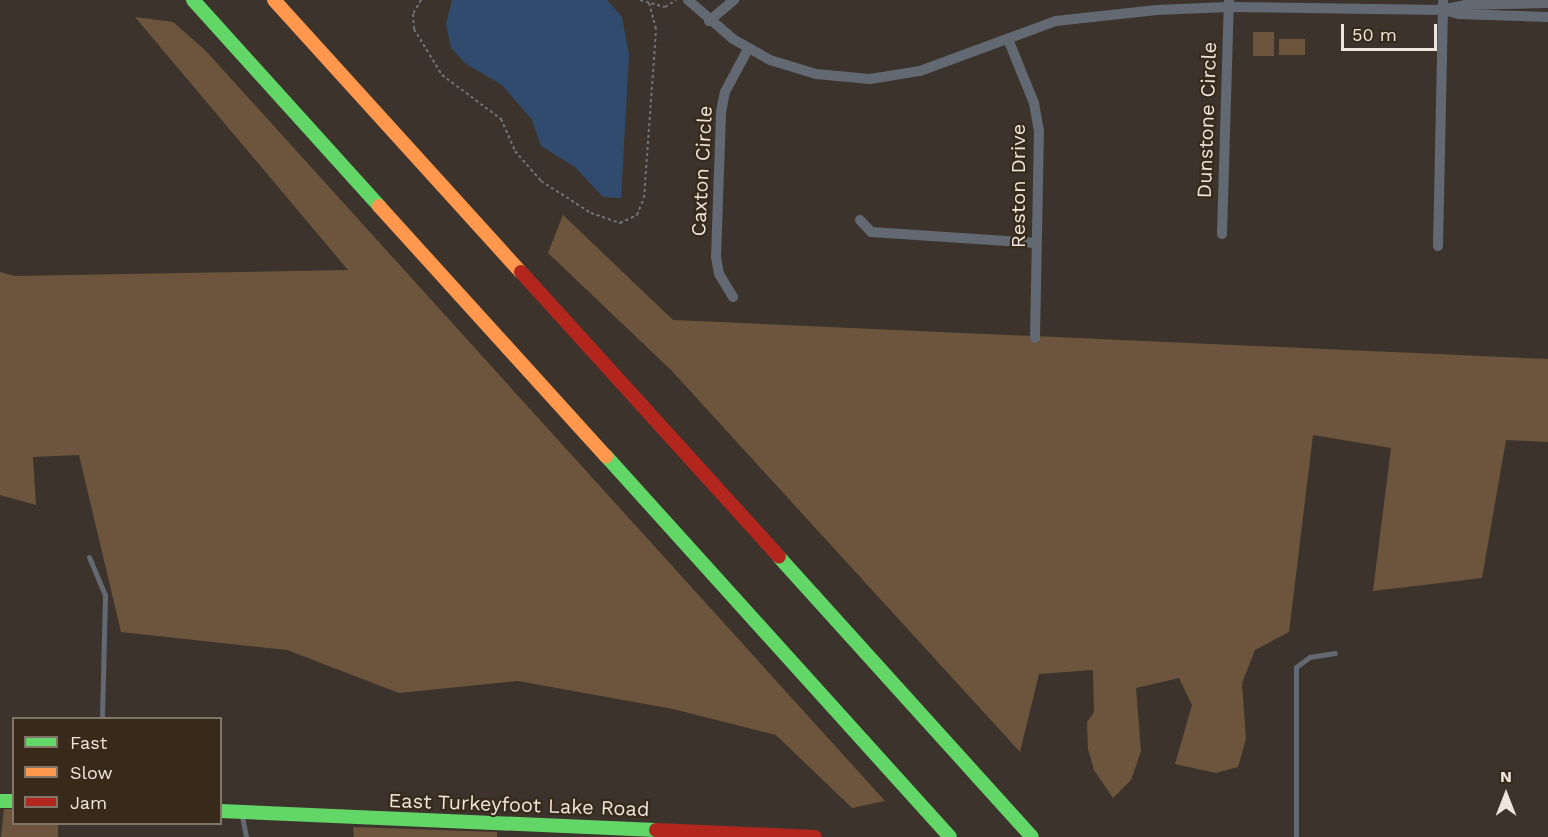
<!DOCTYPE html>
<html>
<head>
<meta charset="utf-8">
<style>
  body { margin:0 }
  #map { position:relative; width:1548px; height:837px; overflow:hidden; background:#3c342c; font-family:"Work Sans",sans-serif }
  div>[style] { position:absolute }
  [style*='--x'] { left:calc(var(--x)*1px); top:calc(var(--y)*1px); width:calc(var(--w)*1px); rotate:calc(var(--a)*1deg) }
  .green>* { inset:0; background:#6c553c; transform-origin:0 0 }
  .water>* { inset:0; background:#304b6d }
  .path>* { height:2px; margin-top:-1px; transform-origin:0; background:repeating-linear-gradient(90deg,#717377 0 3px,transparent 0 6px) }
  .lane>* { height:5px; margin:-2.5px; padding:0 2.5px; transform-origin:2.5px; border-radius:2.5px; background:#626972 }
  .street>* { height:10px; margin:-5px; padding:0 5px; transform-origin:5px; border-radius:5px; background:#626972 }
  .fast>* { height:14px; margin:-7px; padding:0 7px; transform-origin:7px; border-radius:7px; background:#63d668 }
  .slow>* { height:14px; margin:-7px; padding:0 7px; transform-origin:7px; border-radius:7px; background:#ff974d }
  .jam>* { height:14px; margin:-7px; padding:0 7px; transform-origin:7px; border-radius:7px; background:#b3261e }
  span { translate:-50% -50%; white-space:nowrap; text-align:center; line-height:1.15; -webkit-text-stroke:4.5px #382a1b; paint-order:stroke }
  .street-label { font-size:20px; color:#efe5dc }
  .legend { position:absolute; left:12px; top:717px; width:210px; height:108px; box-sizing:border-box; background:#382a1b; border:2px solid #817568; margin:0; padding:8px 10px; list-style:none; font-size:18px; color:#efe5dc }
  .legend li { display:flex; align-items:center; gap:12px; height:30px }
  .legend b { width:30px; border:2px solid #817568 }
  .north { position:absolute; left:1476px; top:765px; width:60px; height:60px; -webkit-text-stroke:4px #382a1b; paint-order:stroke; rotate:0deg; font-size:16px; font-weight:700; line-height:24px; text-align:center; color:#efe5dc }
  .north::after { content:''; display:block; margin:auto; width:21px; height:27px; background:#efe5dc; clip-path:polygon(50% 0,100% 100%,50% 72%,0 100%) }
  .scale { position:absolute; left:1341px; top:24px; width:96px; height:27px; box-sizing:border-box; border:3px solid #efe5dc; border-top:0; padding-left:8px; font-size:18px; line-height:21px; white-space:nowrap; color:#efe5dc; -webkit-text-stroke:4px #382a1b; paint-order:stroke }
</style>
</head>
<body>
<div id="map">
  <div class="green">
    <i style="clip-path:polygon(135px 17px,173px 22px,205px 50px,885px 801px,852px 808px,776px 735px,673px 709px,518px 681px,399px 693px,287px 650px,121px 632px,79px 455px,33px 457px,36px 505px,0 495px,0 272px,15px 276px,348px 270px)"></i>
    <i style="left:1253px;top:32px;width:21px;height:24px"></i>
    <i style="left:1279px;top:39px;width:26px;height:16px"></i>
    <i style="clip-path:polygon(563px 215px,673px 320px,1548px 359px,1548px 442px,1506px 440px,1482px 578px,1373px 591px,1391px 448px,1313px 435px,1289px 632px,1255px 650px,1242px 683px,1246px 739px,1238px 767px,1216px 773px,1175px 764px,1192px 705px,1179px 678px,1136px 688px,1141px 751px,1131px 780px,1113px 798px,1094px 770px,1088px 749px,1087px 722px,1094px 712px,1093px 670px,1039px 674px,1020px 752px,671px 370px,548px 253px)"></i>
    <i style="clip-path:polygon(4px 809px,13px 809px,14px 824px,58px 824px,58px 837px,1px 837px)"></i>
    <i style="clip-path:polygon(353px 827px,497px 832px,497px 837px,354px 837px)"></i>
  </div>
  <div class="water">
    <i style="clip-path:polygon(452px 0,607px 0,622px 17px,629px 55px,621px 198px,603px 197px,575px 167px,541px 146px,532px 120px,502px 85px,466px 64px,451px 48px,446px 24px)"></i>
  </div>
  <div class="path">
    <i style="--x:421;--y:0;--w:16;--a:120"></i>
    <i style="--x:413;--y:14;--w:15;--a:86"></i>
    <i style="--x:414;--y:29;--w:54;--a:58.7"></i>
    <i style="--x:442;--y:75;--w:74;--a:36.7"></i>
    <i style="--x:501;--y:119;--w:35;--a:66"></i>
    <i style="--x:515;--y:151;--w:40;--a:49"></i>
    <i style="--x:541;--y:181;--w:59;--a:32.6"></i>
    <i style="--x:591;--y:213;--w:31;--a:19"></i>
    <i style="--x:620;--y:223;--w:19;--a:-25"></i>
    <i style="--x:637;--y:215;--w:18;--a:-68"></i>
    <i style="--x:644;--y:198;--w:169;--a:-85.9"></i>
    <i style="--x:656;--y:29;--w:30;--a:-105"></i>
    <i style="--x:640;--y:0;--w:26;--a:16"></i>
    <i style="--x:665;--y:7;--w:13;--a:-32"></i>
  </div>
  <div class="lane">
    <i style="--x:89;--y:557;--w:41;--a:67.2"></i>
    <i style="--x:105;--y:595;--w:123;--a:91.4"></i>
    <i style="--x:242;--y:816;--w:21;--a:79"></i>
    <i style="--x:1296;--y:837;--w:170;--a:-90"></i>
    <i style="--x:1296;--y:667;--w:17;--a:-36"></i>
    <i style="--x:1310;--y:657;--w:25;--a:-9"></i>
  </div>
  <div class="street">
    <i style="--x:688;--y:0;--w:60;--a:40.9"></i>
    <i style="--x:733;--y:39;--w:43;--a:29.6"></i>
    <i style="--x:770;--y:60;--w:48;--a:16.9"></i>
    <i style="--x:816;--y:74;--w:54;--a:5.3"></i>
    <i style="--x:870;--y:79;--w:51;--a:-9.1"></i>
    <i style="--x:920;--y:71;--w:145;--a:-20.2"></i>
    <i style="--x:1056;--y:21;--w:101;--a:-6.3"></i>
    <i style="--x:1156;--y:10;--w:73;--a:-2.4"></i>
    <i style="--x:1229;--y:7;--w:214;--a:0.8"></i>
    <i style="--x:1443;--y:10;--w:16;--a:14"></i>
    <i style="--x:1459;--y:14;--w:89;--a:1.9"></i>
    <i style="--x:1446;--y:9;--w:19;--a:-12"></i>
    <i style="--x:1465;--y:5;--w:83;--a:-1.4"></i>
    <i style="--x:709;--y:21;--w:33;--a:-40"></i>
    <i style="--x:1008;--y:39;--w:69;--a:67.9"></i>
    <i style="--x:1034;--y:103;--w:27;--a:80"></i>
    <i style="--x:1039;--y:130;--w:208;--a:91.1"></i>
    <i style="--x:860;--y:220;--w:16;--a:47"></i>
    <i style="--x:871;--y:232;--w:166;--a:3.8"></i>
    <i style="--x:1222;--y:234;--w:234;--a:-88.3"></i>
    <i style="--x:1438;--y:246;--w:246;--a:-88.8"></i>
    <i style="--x:733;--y:297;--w:27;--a:-121"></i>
    <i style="--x:719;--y:274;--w:17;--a:-100"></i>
    <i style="--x:716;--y:257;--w:145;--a:-88"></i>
    <i style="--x:721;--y:112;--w:20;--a:-79"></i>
    <i style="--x:725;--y:92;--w:49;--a:-61.9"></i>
  </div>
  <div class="fast">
    <i style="--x:193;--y:0;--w:278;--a:47.9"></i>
    <i style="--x:606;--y:456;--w:513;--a:47.92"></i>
    <i style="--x:779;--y:557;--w:377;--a:47.9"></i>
    <i style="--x:0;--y:801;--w:14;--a:0"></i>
    <i style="--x:220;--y:811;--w:436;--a:2.5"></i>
  </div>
  <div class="slow">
    <i style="--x:274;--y:0;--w:367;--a:47.8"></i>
    <i style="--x:379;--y:206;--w:338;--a:47.8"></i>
  </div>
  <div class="jam">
    <i style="--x:521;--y:272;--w:384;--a:47.8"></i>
    <i style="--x:656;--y:830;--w:159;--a:2.5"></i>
  </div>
  <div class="street-label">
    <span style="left:1207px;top:120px;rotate:-88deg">Dunstone Circle</span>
    <span style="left:702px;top:171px;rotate:-87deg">Caxton Circle</span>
    <span style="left:1018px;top:186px;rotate:-90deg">Reston Drive</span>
    <span style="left:519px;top:805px;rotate:2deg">East Turkeyfoot Lake Road</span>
  </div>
  <ul class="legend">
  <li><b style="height:8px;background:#63d668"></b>Fast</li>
  <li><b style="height:8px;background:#ff974d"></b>Slow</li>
  <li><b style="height:8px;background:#b3261e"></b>Jam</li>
  </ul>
  <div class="north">N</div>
  <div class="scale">50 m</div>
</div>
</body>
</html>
